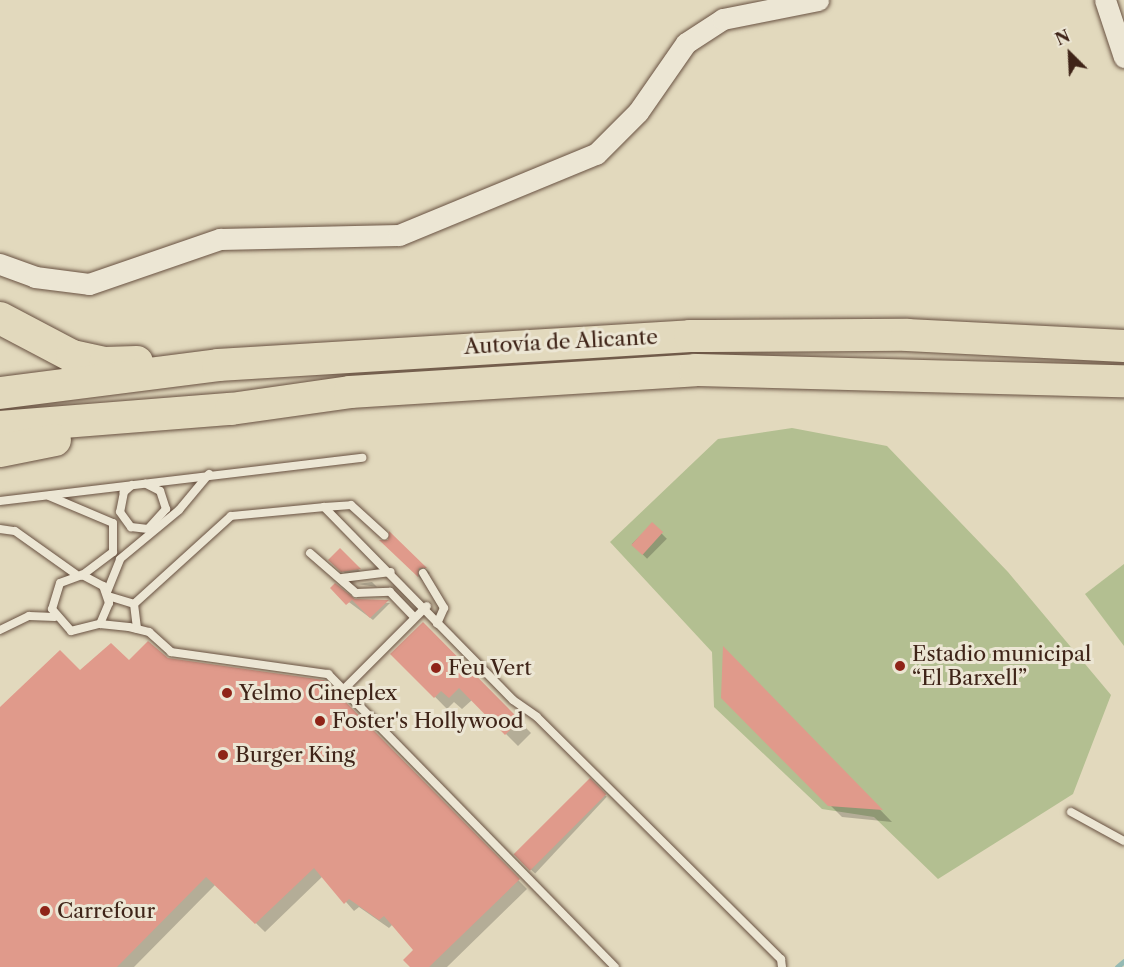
<!DOCTYPE html>
<html>
<head>
<meta charset="utf-8">
<style>
  body { margin:0 }
  #map { position:relative; width:1124px; height:967px; overflow:hidden; background:#e2d9bd; font-family:"Libre Caslon Text",serif }
  div>[style] { position:absolute }
  [style*='--x'] { left:calc(var(--x)*1px); top:calc(var(--y)*1px); width:calc(var(--w)*1px); rotate:calc(var(--a)*1deg) }
  .green>* { inset:0; background:#b3bf91 }
  .shadow>* { inset:0; background:#0003; transform-origin:0 0 }
  .stream>* { height:5px; margin:-2.5px; padding:0 2.5px; transform-origin:2.5px; border-radius:2.5px; background:#95bab4 }
  .building>* { inset:0; background:#e09a8b; transform-origin:0 0 }
  .roads { filter:drop-shadow(0 0 2px #685141) drop-shadow(0 0 2px #685141) }
  .service>* { height:8px; margin:-4px; padding:0 4px; transform-origin:4px; border-radius:4px; background:#ece6d4 }
  .tertiary>* { height:21px; margin:-10.5px; padding:0 10.5px; transform-origin:10.5px; border-radius:10.5px; background:#ece6d4 }
  .motorway>* { height:32px; margin:-16px; padding:0 16px; transform-origin:16px; border-radius:16px; background:#e2d9bd }
  .dots>* { width:16px; height:16px; translate:-50% -50%; box-sizing:border-box; border:3px solid #ece6d4; border-radius:50% }
  span { translate:-50% -50%; white-space:nowrap; text-align:center; line-height:1.15; -webkit-text-stroke:6px #ece6d4; paint-order:stroke }
  .street-label { font-size:21px; color:#3f2418 }
  .poi-label { font-size:21px; color:#3f2418 }
  .left { translate:0 -50%; text-align:left }
  .north { position:absolute; left:1040px; top:24px; width:60px; height:60px; -webkit-text-stroke:4px #ece6d4; paint-order:stroke; rotate:336deg; font-size:16px; font-weight:700; line-height:24px; text-align:center; color:#3f2418 }
  .north::after { content:''; display:block; margin:auto; width:21px; height:27px; background:#3f2418; clip-path:polygon(50% 0,100% 100%,50% 72%,0 100%) }
</style>
</head>
<body>
<div id="map">
  <div class="green">
    <i style="clip-path:polygon(792px 428px,887px 446px,1008px 572px,1111px 695px,1073px 794px,938px 879px,874px 817px,822px 809px,714px 707px,712px 652px,610px 542px,718px 439px)"></i>
    <i style="clip-path:polygon(1124px 564px,1124px 646px,1085px 594px)"></i>
  </div>
  <div class="shadow">
    <i style="left:652px;top:524px;width:21px;height:28px;rotate:45deg"></i>
    <i style="clip-path:polygon(390px 534px,430px 573px,423px 581px,382px 541px,390px 541px)"></i>
    <i style="clip-path:polygon(340px 550px,361px 572px,345px 573px,330px 560px)"></i>
    <i style="clip-path:polygon(372px 582px,377px 587px,357px 584px)"></i>
    <i style="clip-path:polygon(334px 591px,355px 601px,390px 603px,373px 620px)"></i>
    <i style="clip-path:polygon(423px 624px,531px 733px,518px 746px,472px 700px,462px 709px,454px 702px,447px 709px,393px 654px)"></i>
    <i style="clip-path:polygon(724px 649px,892px 822px,842px 817px,723px 697px)"></i>
    <i style="clip-path:polygon(168px 660px,323px 681px,527px 889px,447px 967px,412px 967px,415px 951px,393px 924px,389px 928px,359px 907px,354px 911px,323px 876px,265px 932px,216px 884px,134px 967px,0 967px,0 708px,80px 672px)"></i>
    <i style="left:590px;top:781px;width:23px;height:105px;rotate:43deg"></i>
  </div>
  <div class="stream">
    <i style="--x:1117;--y:967;--w:9;--a:-41"></i>
  </div>
  <div class="building">
    <i style="left:652px;top:522px;width:15px;height:31px;rotate:42deg"></i>
    <i style="clip-path:polygon(389px 531px,427px 568px,419px 568px,418px 577px,379px 540px,388px 540px)"></i>
    <i style="clip-path:polygon(340px 548px,361px 569px,341px 572px,328px 560px)"></i>
    <i style="clip-path:polygon(335px 583px,355px 599px,389px 600px,370px 618px,352px 600px,346px 605px,330px 588px)"></i>
    <i style="clip-path:polygon(423px 622px,520px 720px,505px 735px,459px 688px,449px 698px,441px 691px,434px 698px,390px 654px)"></i>
    <i style="clip-path:polygon(148px 641px,168px 658px,324px 680px,520px 879px,429px 967px,410px 967px,403px 960px,413px 950px,384px 916px,379px 920px,349px 899px,344px 904px,314px 868px,255px 924px,206px 877px,117px 967px,0 967px,0 707px,60px 650px,80px 670px,111px 643px,129px 660px)"></i>
    <i style="clip-path:polygon(723px 646px,883px 810px,828px 806px,721px 698px)"></i>
    <i style="left:590px;top:778px;width:23px;height:108px;rotate:45deg"></i>
  </div>
  <div class="roads">
    <div class="service">
      <i style="--x:132;--y:485;--w:11;--a:139"></i>
      <i style="--x:124;--y:492;--w:20;--a:101"></i>
      <i style="--x:120;--y:512;--w:19;--a:54"></i>
      <i style="--x:131;--y:527;--w:17;--a:7"></i>
      <i style="--x:148;--y:529;--w:27;--a:-48"></i>
      <i style="--x:166;--y:509;--w:19;--a:-108"></i>
      <i style="--x:160;--y:491;--w:16;--a:-153"></i>
      <i style="--x:49;--y:496;--w:69;--a:22.9"></i>
      <i style="--x:113;--y:523;--w:29;--a:90"></i>
      <i style="--x:113;--y:552;--w:39;--a:143"></i>
      <i style="--x:0;--y:501;--w:365;--a:-6.8"></i>
      <i style="--x:324;--y:507;--w:27;--a:-4"></i>
      <i style="--x:351;--y:505;--w:45;--a:42.3"></i>
      <i style="--x:0;--y:529;--w:15;--a:8"></i>
      <i style="--x:15;--y:531;--w:76;--a:35.4"></i>
      <i style="--x:310;--y:553;--w:61;--a:41"></i>
      <i style="--x:356;--y:593;--w:34;--a:-2"></i>
      <i style="--x:390;--y:592;--w:35;--a:46"></i>
      <i style="--x:423;--y:573;--w:41;--a:59"></i>
      <i style="--x:444;--y:608;--w:17;--a:114"></i>
      <i style="--x:342;--y:578;--w:49;--a:-7"></i>
      <i style="--x:107;--y:592;--w:35;--a:-68"></i>
      <i style="--x:120;--y:559;--w:77;--a:-39.7"></i>
      <i style="--x:179;--y:510;--w:47;--a:-50.2"></i>
      <i style="--x:108;--y:596;--w:27;--a:17"></i>
      <i style="--x:134;--y:604;--w:131;--a:-42.2"></i>
      <i style="--x:231;--y:516;--w:93;--a:-5.5"></i>
      <i style="--x:324;--y:507;--w:270;--a:45.6"></i>
      <i style="--x:513;--y:700;--w:29;--a:35"></i>
      <i style="--x:537;--y:717;--w:344;--a:44.8"></i>
      <i style="--x:781;--y:959;--w:8;--a:83"></i>
      <i style="--x:134;--y:604;--w:25;--a:83"></i>
      <i style="--x:100;--y:624;--w:23;--a:-67"></i>
      <i style="--x:109;--y:603;--w:18;--a:-109"></i>
      <i style="--x:103;--y:586;--w:24;--a:-152"></i>
      <i style="--x:82;--y:575;--w:23;--a:160"></i>
      <i style="--x:60;--y:583;--w:27;--a:107"></i>
      <i style="--x:52;--y:609;--w:29;--a:49"></i>
      <i style="--x:71;--y:631;--w:30;--a:-14"></i>
      <i style="--x:100;--y:624;--w:29;--a:6"></i>
      <i style="--x:129;--y:627;--w:21;--a:14"></i>
      <i style="--x:149;--y:632;--w:30;--a:42"></i>
      <i style="--x:171;--y:652;--w:159;--a:8"></i>
      <i style="--x:328;--y:674;--w:410;--a:45.6"></i>
      <i style="--x:0;--y:630;--w:32;--a:-26"></i>
      <i style="--x:29;--y:616;--w:26;--a:2"></i>
      <i style="--x:344;--y:689;--w:117;--a:-45"></i>
      <i style="--x:1071;--y:812;--w:60;--a:28.7"></i>
    </div>
    <div class="tertiary">
      <i style="--x:1105;--y:0;--w:60;--a:71.6"></i>
      <i style="--x:0;--y:264;--w:37;--a:20"></i>
      <i style="--x:35;--y:277;--w:54;--a:7.4"></i>
      <i style="--x:89;--y:284;--w:139;--a:-19"></i>
      <i style="--x:220;--y:239;--w:179;--a:-1.3"></i>
      <i style="--x:399;--y:235;--w:213;--a:-22.4"></i>
      <i style="--x:596;--y:154;--w:59;--a:-45"></i>
      <i style="--x:638;--y:112;--w:84;--a:-55.2"></i>
      <i style="--x:686;--y:43;--w:44;--a:-33"></i>
      <i style="--x:723;--y:19;--w:97;--a:-11.3"></i>
    </div>
    <div class="motorway">
      <i style="--x:0;--y:318;--w:81;--a:27.8"></i>
      <i style="--x:72;--y:356;--w:34;--a:12"></i>
      <i style="--x:105;--y:363;--w:32;--a:-2"></i>
      <i style="--x:0;--y:393;--w:220;--a:-7.3"></i>
      <i style="--x:218;--y:365;--w:473;--a:-3.5"></i>
      <i style="--x:690;--y:336;--w:217;--a:-0.3"></i>
      <i style="--x:907;--y:335;--w:217;--a:2.9"></i>
      <i style="--x:0;--y:427;--w:232;--a:-4.5"></i>
      <i style="--x:231;--y:409;--w:120;--a:-8.1"></i>
      <i style="--x:350;--y:392;--w:346;--a:-3.6"></i>
      <i style="--x:695;--y:370;--w:429;--a:1.5"></i>
      <i style="--x:0;--y:451;--w:56;--a:-11.3"></i>
    </div>
  </div>
  <div class="dots">
    <i style="left:900px;top:666px;background:#8f2418"></i>
    <i style="left:436px;top:668px;background:#8f2418"></i>
    <i style="left:227px;top:693px;background:#8f2418"></i>
    <i style="left:320px;top:721px;background:#8f2418"></i>
    <i style="left:223px;top:755px;background:#8f2418"></i>
    <i style="left:45px;top:911px;background:#8f2418"></i>
  </div>
  <div class="street-label">
    <span style="left:561px;top:342px;rotate:-3deg">Autovía de Alicante</span>
  </div>
  <div class="poi-label">
    <span class="left" style="left:912px;top:666px">Estadio municipal<br>“El Barxell”</span>
    <span class="left" style="left:448px;top:668px">Feu Vert</span>
    <span class="left" style="left:239px;top:693px">Yelmo Cineplex</span>
    <span class="left" style="left:332px;top:721px">Foster's Hollywood</span>
    <span class="left" style="left:235px;top:755px">Burger King</span>
    <span class="left" style="left:57px;top:911px">Carrefour</span>
  </div>
  <div class="north">N</div>
</div>
</body>
</html>
